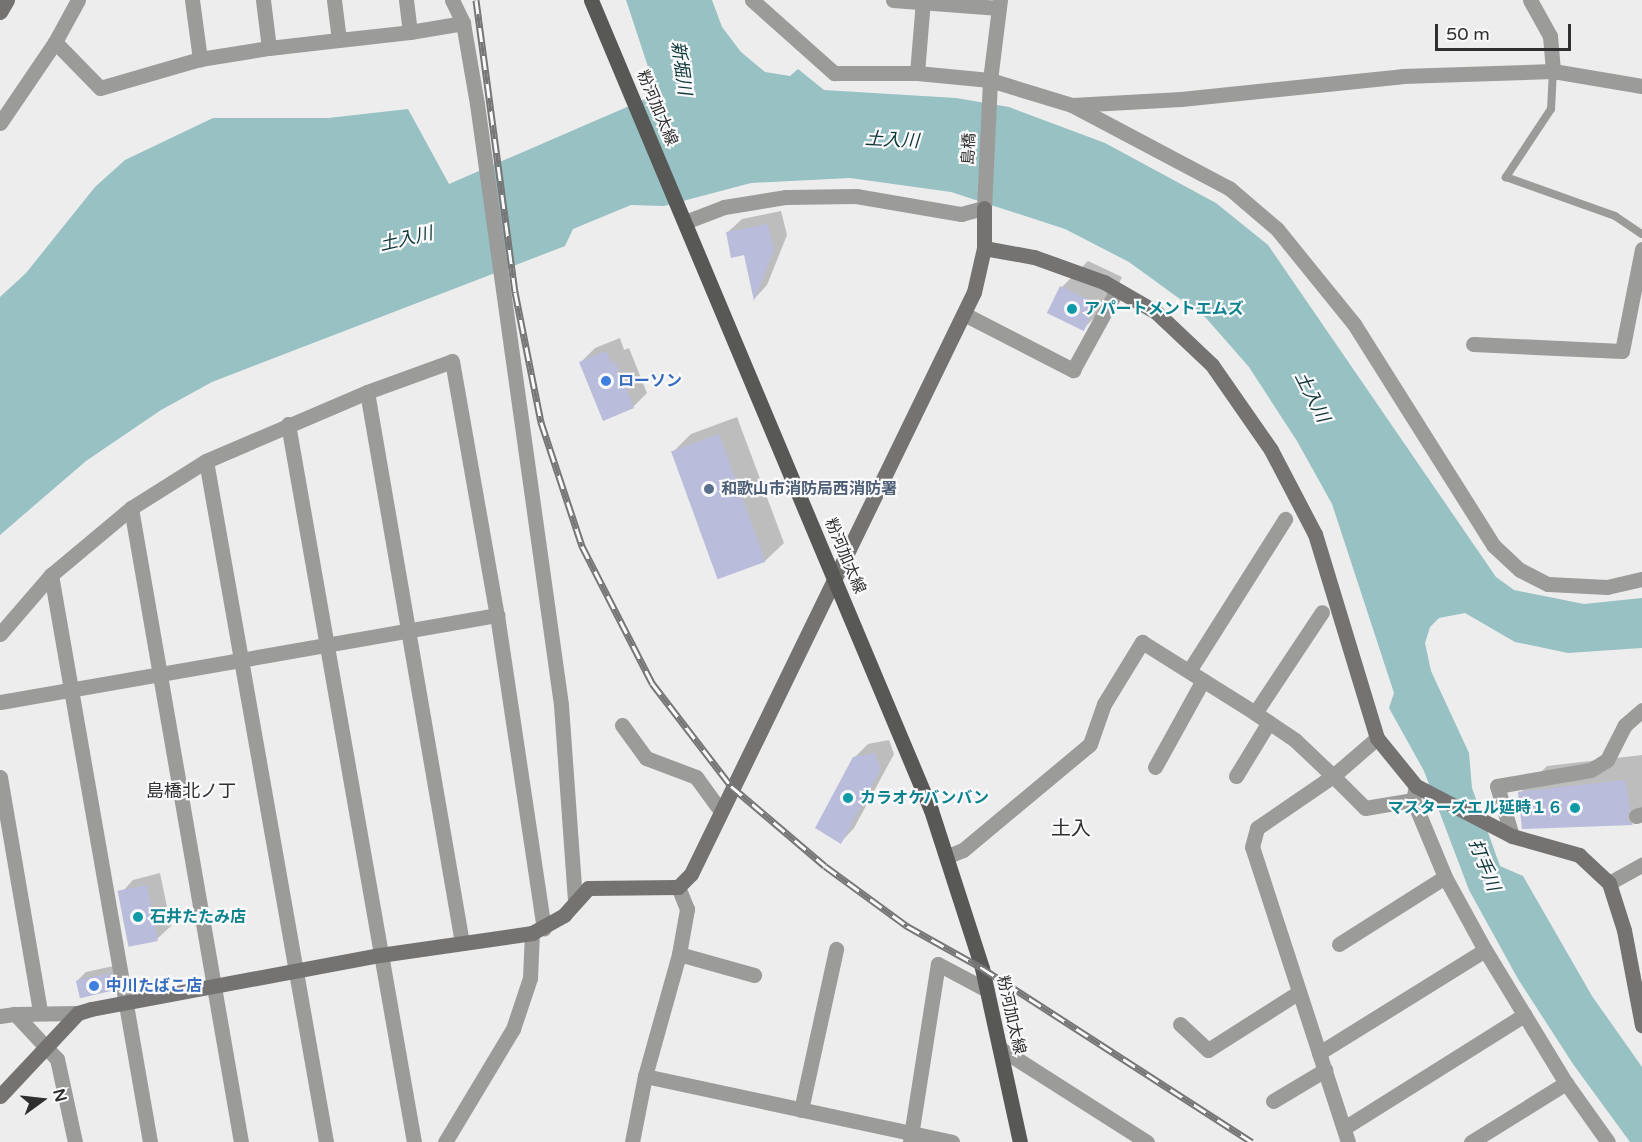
<!DOCTYPE html>
<html>
<head>
<meta charset="utf-8">
<style>
  body { margin:0 }
  #map { position:relative; width:1642px; height:1142px; overflow:hidden; background:#ededee; font-family:"Varela Round","Noto Sans JP",sans-serif }
  div>[style] { position:absolute }
  [style*='--x'] { left:calc(var(--x)*1px); top:calc(var(--y)*1px); width:calc(var(--w)*1px); rotate:calc(var(--a)*1deg) }
  .water>* { inset:0; background:#97c1c2 }
  .shadow>* { inset:0; background:#0003 }
  .building>* { inset:0; background:#babcdb; transform-origin:0 0 }
  .lane>* { height:8px; margin:-4px; padding:0 4px; transform-origin:4px; border-radius:4px; background:#9b9b9a }
  .street>* { height:15px; margin:-7.5px; padding:0 7.5px; transform-origin:7.5px; border-radius:7.5px; background:#9b9b9a }
  .secondary>* { height:15px; margin:-7.5px; padding:0 7.5px; transform-origin:7.5px; border-radius:7.5px; background:#747372 }
  .primary>* { height:15px; margin:-7.5px; padding:0 7.5px; transform-origin:7.5px; border-radius:7.5px; background:#585857 }
  .rail>* { height:7px; margin-top:-3.5px; transform-origin:0; background:repeating-linear-gradient(90deg,#fafafc 0 14px,#767677 0 28px); box-sizing:border-box; border-block:2px solid #767677 }
  .dots>* { width:16px; height:16px; translate:-50% -50%; box-sizing:border-box; border:3px solid #fafafc; border-radius:50% }
  span { translate:-50% -50%; white-space:nowrap; text-align:center; line-height:1.15; -webkit-text-stroke:4.5px #fafafc; paint-order:stroke }
  .street-label { font-size:16px; color:#2f2f2f }
  .culture-label { font-size:16px; color:#0d838f; font-weight:700 }
  .left { translate:0 -50%; text-align:left }
  .right { translate:-100% -50%; text-align:right }
  .shop-label { font-size:16px; color:#366cbe; font-weight:700 }
  .service-label { font-size:16px; color:#4e5e75; font-weight:700 }
  .water-label { font-size:18px; color:#0d3637; font-style:italic }
  .neighbourhood-label { font-size:18px; color:#2f2f2f }
  .quarter-label { font-size:20px; color:#2f2f2f }
  .north { position:absolute; left:12px; top:1070px; width:60px; height:60px; -webkit-text-stroke:4px #fafafc; paint-order:stroke; rotate:75deg; font-size:16px; font-weight:700; line-height:24px; text-align:center; color:#2f2f2f }
  .north::after { content:''; display:block; margin:auto; width:21px; height:27px; background:#2f2f2f; clip-path:polygon(50% 0,100% 100%,50% 72%,0 100%) }
  .scale { position:absolute; left:1435px; top:24px; width:136px; height:27px; box-sizing:border-box; border:3px solid #2f2f2f; border-top:0; padding-left:8px; font-size:18px; line-height:21px; white-space:nowrap; color:#2f2f2f; -webkit-text-stroke:4px #fafafc; paint-order:stroke }
</style>
</head>
<body>
<div id="map">
  <div class="water">
    <i style="clip-path:polygon(626px 0,712px 0,722px 27px,741px 52px,765px 72px,790px 76px,798px 69px,824px 90px,956px 98px,1009px 107px,1105px 143px,1216px 203px,1268px 245px,1496px 577px,1514px 590px,1584px 604px,1642px 598px,1642px 648px,1568px 653px,1515px 642px,1465px 613px,1439px 618px,1430px 627px,1425px 643px,1431px 671px,1469px 753px,1472px 788px,1500px 866px,1523px 876px,1592px 996px,1642px 1067px,1642px 1142px,1630px 1142px,1573px 1064px,1518px 979px,1469px 890px,1424px 771px,1389px 708px,1394px 693px,1332px 504px,1297px 441px,1249px 367px,1206px 318px,1129px 262px,1065px 229px,951px 192px,850px 178px,751px 183px,664px 206px,631px 205px,573px 229px,565px 246px,212px 382px,161px 410px,86px 461px,0 535px,0 297px,26px 273px,95px 187px,125px 160px,213px 118px,328px 118px,408px 109px,449px 184px,657px 94px)"></i>
  </div>
  <div class="shadow">
    <i style="clip-path:polygon(781px 211px,787px 235px,767px 285px,755px 298px,745px 253px,728px 232px,742px 219px)"></i>
    <i style="clip-path:polygon(1088px 261px,1122px 277px,1110px 302px,1083px 329px,1062px 287px)"></i>
    <i style="clip-path:polygon(620px 338px,624px 350px,629px 348px,647px 393px,633px 407px,581px 362px,595px 348px)"></i>
    <i style="clip-path:polygon(737px 417px,784px 543px,765px 561px,673px 452px,691px 434px)"></i>
    <i style="clip-path:polygon(889px 740px,894px 754px,854px 828px,841px 842px,854px 758px,868px 744px)"></i>
    <i style="clip-path:polygon(1642px 755px,1642px 814px,1632px 824px,1523px 827px,1520px 793px,1547px 766px)"></i>
    <i style="clip-path:polygon(160px 873px,171px 926px,157px 939px,120px 894px,133px 880px)"></i>
    <i style="clip-path:polygon(118px 965px,122px 981px,113px 990px,77px 981px,86px 972px)"></i>
  </div>
  <div class="building">
    <i style="clip-path:polygon(768px 224px,774px 250px,754px 301px,744px 255px,731px 258px,726px 232px)"></i>
    <i style="left:1060px;top:286px;width:41px;height:30px;rotate:26deg"></i>
    <i style="clip-path:polygon(606px 351px,611px 363px,615px 361px,634px 408px,603px 421px,579px 362px)"></i>
    <i style="left:719px;top:434px;width:136px;height:51px;rotate:70deg"></i>
    <i style="clip-path:polygon(875px 753px,881px 769px,841px 844px,815px 828px,853px 757px)"></i>
    <i style="clip-path:polygon(1625px 780px,1630px 809px,1627px 819px,1633px 825px,1522px 829px,1518px 792px)"></i>
    <i style="left:147px;top:885px;width:57px;height:30px;rotate:79deg"></i>
    <i style="left:109px;top:973px;width:18px;height:34px;rotate:77deg"></i>
  </div>
  <div class="lane">
    <i style="--x:1553;--y:71;--w:38;--a:93"></i>
    <i style="--x:1551;--y:109;--w:82;--a:123.5"></i>
    <i style="--x:1506;--y:177;--w:116;--a:19.7"></i>
    <i style="--x:1615;--y:216;--w:32;--a:34"></i>
  </div>
  <div class="street">
    <i style="--x:192;--y:0;--w:60;--a:82.3"></i>
    <i style="--x:263;--y:0;--w:48;--a:82.9"></i>
    <i style="--x:269;--y:48;--w:70;--a:-6.5"></i>
    <i style="--x:334;--y:0;--w:40;--a:82.9"></i>
    <i style="--x:339;--y:40;--w:71;--a:-6.4"></i>
    <i style="--x:406;--y:0;--w:32;--a:83"></i>
    <i style="--x:410;--y:32;--w:54;--a:-9.6"></i>
    <i style="--x:452;--y:0;--w:25;--a:64"></i>
    <i style="--x:463;--y:23;--w:82;--a:80.2"></i>
    <i style="--x:477;--y:104;--w:607;--a:82.04"></i>
    <i style="--x:561;--y:705;--w:195;--a:85.9"></i>
    <i style="--x:752;--y:0;--w:110;--a:41.7"></i>
    <i style="--x:834;--y:73;--w:83;--a:0"></i>
    <i style="--x:917;--y:73;--w:73;--a:5.5"></i>
    <i style="--x:990;--y:80;--w:86;--a:17"></i>
    <i style="--x:1072;--y:105;--w:109;--a:-3.2"></i>
    <i style="--x:1181;--y:99;--w:222;--a:-5.9"></i>
    <i style="--x:1402;--y:76;--w:151;--a:-1.9"></i>
    <i style="--x:1553;--y:71;--w:90;--a:9.6"></i>
    <i style="--x:893;--y:0;--w:106;--a:4.3"></i>
    <i style="--x:1530;--y:0;--w:41;--a:60.9"></i>
    <i style="--x:1550;--y:36;--w:35;--a:85"></i>
    <i style="--x:55;--y:42;--w:48;--a:-61.3"></i>
    <i style="--x:917;--y:73;--w:73;--a:-85.3"></i>
    <i style="--x:1072;--y:105;--w:178;--a:27.9"></i>
    <i style="--x:1229;--y:188;--w:63;--a:40.5"></i>
    <i style="--x:1277;--y:229;--w:122;--a:51"></i>
    <i style="--x:1354;--y:324;--w:262;--a:57.8"></i>
    <i style="--x:1494;--y:546;--w:35;--a:43"></i>
    <i style="--x:1520;--y:570;--w:31;--a:27"></i>
    <i style="--x:1548;--y:584;--w:59;--a:2.9"></i>
    <i style="--x:1607;--y:587;--w:36;--a:-13"></i>
    <i style="--x:0;--y:123;--w:98;--a:-55.8"></i>
    <i style="--x:55;--y:42;--w:64;--a:45.6"></i>
    <i style="--x:100;--y:88;--w:104;--a:-16.2"></i>
    <i style="--x:200;--y:59;--w:70;--a:-9.1"></i>
    <i style="--x:685;--y:222;--w:42;--a:-21"></i>
    <i style="--x:724;--y:207;--w:63;--a:-9.2"></i>
    <i style="--x:786;--y:197;--w:70;--a:-0.8"></i>
    <i style="--x:856;--y:196;--w:107;--a:9.7"></i>
    <i style="--x:961;--y:214;--w:24;--a:-15"></i>
    <i style="--x:984;--y:208;--w:128;--a:-87.3"></i>
    <i style="--x:990;--y:80;--w:81;--a:-82.9"></i>
    <i style="--x:964;--y:314;--w:123;--a:27.2"></i>
    <i style="--x:1073;--y:370;--w:91;--a:-61.2"></i>
    <i style="--x:1473;--y:344;--w:149;--a:2.7"></i>
    <i style="--x:1622;--y:351;--w:104;--a:-78.9"></i>
    <i style="--x:288;--y:424;--w:729;--a:80.05"></i>
    <i style="--x:131;--y:508;--w:643;--a:80.16"></i>
    <i style="--x:0;--y:634;--w:78;--a:-49.2"></i>
    <i style="--x:1189;--y:671;--w:180;--a:-57.7"></i>
    <i style="--x:0;--y:702;--w:505;--a:-9.93"></i>
    <i style="--x:497;--y:615;--w:317;--a:81.5"></i>
    <i style="--x:1255;--y:713;--w:121;--a:-56.4"></i>
    <i style="--x:622;--y:725;--w:41;--a:54"></i>
    <i style="--x:646;--y:758;--w:53;--a:20.8"></i>
    <i style="--x:696;--y:777;--w:41;--a:54"></i>
    <i style="--x:1155;--y:767;--w:99;--a:-61.1"></i>
    <i style="--x:1236;--y:776;--w:63;--a:-58.6"></i>
    <i style="--x:0;--y:777;--w:237;--a:80.3"></i>
    <i style="--x:1413;--y:800;--w:83;--a:67.4"></i>
    <i style="--x:1445;--y:877;--w:83;--a:61.3"></i>
    <i style="--x:1485;--y:950;--w:156;--a:58.7"></i>
    <i style="--x:1566;--y:1083;--w:72;--a:54.6"></i>
    <i style="--x:1636;--y:816;--w:6;--a:-18"></i>
    <i style="--x:1512;--y:836;--w:52;--a:-106.7"></i>
    <i style="--x:1497;--y:786;--w:95;--a:-9.7"></i>
    <i style="--x:1591;--y:770;--w:19;--a:-32"></i>
    <i style="--x:1607;--y:760;--w:39;--a:-63"></i>
    <i style="--x:1625;--y:725;--w:23;--a:-41"></i>
    <i style="--x:948;--y:856;--w:16;--a:-22"></i>
    <i style="--x:963;--y:850;--w:165;--a:-39.8"></i>
    <i style="--x:1090;--y:744;--w:42;--a:-70.7"></i>
    <i style="--x:1104;--y:704;--w:73;--a:-58.5"></i>
    <i style="--x:1142;--y:642;--w:133;--a:32.1"></i>
    <i style="--x:1255;--y:713;--w:48;--a:34"></i>
    <i style="--x:1295;--y:740;--w:52;--a:43.5"></i>
    <i style="--x:1333;--y:776;--w:58;--a:-40.8"></i>
    <i style="--x:1609;--y:883;--w:38;--a:-29"></i>
    <i style="--x:462;--y:943;--w:559;--a:-99.78"></i>
    <i style="--x:367;--y:392;--w:90;--a:-20"></i>
    <i style="--x:452;--y:361;--w:258;--a:80"></i>
    <i style="--x:1339;--y:944;--w:125;--a:-32.3"></i>
    <i style="--x:679;--y:954;--w:78;--a:15.6"></i>
    <i style="--x:0;--y:1016;--w:15;--a:-8"></i>
    <i style="--x:1180;--y:1024;--w:38;--a:43"></i>
    <i style="--x:1208;--y:1050;--w:108;--a:-32.5"></i>
    <i style="--x:1001;--y:1049;--w:173;--a:32.5"></i>
    <i style="--x:1319;--y:1053;--w:195;--a:-31.8"></i>
    <i style="--x:645;--y:1076;--w:314;--a:12.1"></i>
    <i style="--x:1273;--y:1101;--w:61;--a:-30.8"></i>
    <i style="--x:801;--y:1110;--w:165;--a:-77.7"></i>
    <i style="--x:1344;--y:1128;--w:213;--a:-32.1"></i>
    <i style="--x:75;--y:1142;--w:85;--a:-102.2"></i>
    <i style="--x:57;--y:1059;--w:62;--a:-133"></i>
    <i style="--x:15;--y:1014;--w:63;--a:-0.9"></i>
    <i style="--x:150;--y:1142;--w:576;--a:-99.9"></i>
    <i style="--x:51;--y:575;--w:104;--a:-39.9"></i>
    <i style="--x:131;--y:508;--w:89;--a:-32.1"></i>
    <i style="--x:326;--y:1142;--w:691;--a:-99.99"></i>
    <i style="--x:206;--y:461;--w:175;--a:-23.2"></i>
    <i style="--x:445;--y:1142;--w:132;--a:-59"></i>
    <i style="--x:513;--y:1029;--w:54;--a:-71.6"></i>
    <i style="--x:530;--y:978;--w:45;--a:-87.5"></i>
    <i style="--x:632;--y:1142;--w:67;--a:-78.9"></i>
    <i style="--x:645;--y:1076;--w:127;--a:-74.4"></i>
    <i style="--x:679;--y:954;--w:46;--a:-79.9"></i>
    <i style="--x:687;--y:909;--w:24;--a:-112"></i>
    <i style="--x:910;--y:1142;--w:180;--a:-81.1"></i>
    <i style="--x:938;--y:964;--w:55;--a:28"></i>
    <i style="--x:1348;--y:1142;--w:310;--a:-108"></i>
    <i style="--x:1252;--y:847;--w:20;--a:-75"></i>
    <i style="--x:1257;--y:828;--w:92;--a:-34.4"></i>
    <i style="--x:1333;--y:776;--w:45;--a:45"></i>
    <i style="--x:1365;--y:808;--w:49;--a:-9.5"></i>
    <i style="--x:1413;--y:800;--w:14;--a:-78"></i>
    <i style="--x:1471;--y:1142;--w:112;--a:-31.8"></i>
  </div>
  <div class="secondary">
    <i style="--x:0;--y:12;--w:14;--a:-60"></i>
    <i style="--x:984;--y:248;--w:51;--a:10.2"></i>
    <i style="--x:1034;--y:257;--w:74;--a:19.7"></i>
    <i style="--x:1104;--y:282;--w:60;--a:30"></i>
    <i style="--x:1156;--y:312;--w:77;--a:43.4"></i>
    <i style="--x:1212;--y:365;--w:103;--a:55.2"></i>
    <i style="--x:1271;--y:450;--w:95;--a:62.4"></i>
    <i style="--x:1315;--y:534;--w:213;--a:73.1"></i>
    <i style="--x:1377;--y:738;--w:62;--a:50.9"></i>
    <i style="--x:1416;--y:786;--w:108;--a:27.5"></i>
    <i style="--x:1512;--y:836;--w:70;--a:15.8"></i>
    <i style="--x:1579;--y:855;--w:41;--a:43"></i>
    <i style="--x:1609;--y:883;--w:49;--a:72.3"></i>
    <i style="--x:1624;--y:930;--w:97;--a:79.3"></i>
    <i style="--x:0;--y:1096;--w:114;--a:-46.8"></i>
    <i style="--x:78;--y:1013;--w:14;--a:-17"></i>
    <i style="--x:91;--y:1009;--w:294;--a:-10.6"></i>
    <i style="--x:380;--y:955;--w:154;--a:-8.2"></i>
    <i style="--x:532;--y:933;--w:37;--a:-29"></i>
    <i style="--x:564;--y:915;--w:36;--a:-48"></i>
    <i style="--x:588;--y:888;--w:90;--a:-0.6"></i>
    <i style="--x:678;--y:887;--w:18;--a:-45"></i>
    <i style="--x:691;--y:874;--w:647;--a:-64.07"></i>
    <i style="--x:974;--y:292;--w:45;--a:-77.2"></i>
    <i style="--x:984;--y:248;--w:40;--a:-90"></i>
  </div>
  <div class="primary">
    <i style="--x:591;--y:0;--w:878;--a:67.23"></i>
    <i style="--x:931;--y:810;--w:166;--a:72.1"></i>
    <i style="--x:982;--y:968;--w:178;--a:77.7"></i>
  </div>
  <div class="rail">
    <i style="--x:476;--y:0;--w:295;--a:82.4"></i>
    <i style="--x:515;--y:292;--w:133;--a:78.7"></i>
    <i style="--x:541;--y:422;--w:131;--a:71.7"></i>
    <i style="--x:582;--y:546;--w:154;--a:62.9"></i>
    <i style="--x:652;--y:683;--w:130;--a:52.5"></i>
    <i style="--x:731;--y:786;--w:123;--a:40.4"></i>
    <i style="--x:825;--y:866;--w:102;--a:36.2"></i>
    <i style="--x:907;--y:926;--w:86;--a:29.2"></i>
    <i style="--x:982;--y:968;--w:321;--a:32.8"></i>
  </div>
  <div class="dots">
    <i style="left:1072px;top:309px;background:#0f9aa8"></i>
    <i style="left:606px;top:381px;background:#3f7fe0"></i>
    <i style="left:709px;top:489px;background:#5c6f8a"></i>
    <i style="left:848px;top:798px;background:#0f9aa8"></i>
    <i style="left:1575px;top:808px;background:#0f9aa8"></i>
    <i style="left:138px;top:917px;background:#0f9aa8"></i>
    <i style="left:94px;top:986px;background:#3f7fe0"></i>
  </div>
  <div class="street-label">
    <span style="left:657px;top:108px;rotate:67deg">粉河加太線</span>
    <span style="left:969px;top:149px;rotate:-87deg">島橋</span>
    <span style="left:845px;top:556px;rotate:67deg">粉河加太線</span>
    <span style="left:1011px;top:1015px;rotate:77deg">粉河加太線</span>
  </div>
  <div class="culture-label">
    <span class="left" style="left:1084px;top:309px">アパートメントエムズ</span>
    <span class="left" style="left:860px;top:798px">カラオケバンバン</span>
    <span class="right" style="left:1563px;top:808px">マスターズエル延時１６</span>
    <span class="left" style="left:150px;top:917px">石井たたみ店</span>
  </div>
  <div class="shop-label">
    <span class="left" style="left:618px;top:381px">ローソン</span>
    <span class="left" style="left:106px;top:986px">中川たばこ店</span>
  </div>
  <div class="service-label">
    <span class="left" style="left:721px;top:489px">和歌山市消防局西消防署</span>
  </div>
  <div class="water-label">
    <span style="left:681px;top:68px;rotate:82deg">新堀川</span>
    <span style="left:892px;top:140px;rotate:3deg">土入川</span>
    <span style="left:406px;top:239px;rotate:-13deg">土入川</span>
    <span style="left:1312px;top:397px;rotate:63deg">土入川</span>
    <span style="left:1484px;top:865px;rotate:68deg">打手川</span>
  </div>
  <div class="neighbourhood-label">
    <span style="left:191px;top:791px">島橋北ノ丁</span>
  </div>
  <div class="quarter-label">
    <span style="left:1071px;top:829px">土入</span>
  </div>
  <div class="north">N</div>
  <div class="scale">50 m</div>
</div>
</body>
</html>
